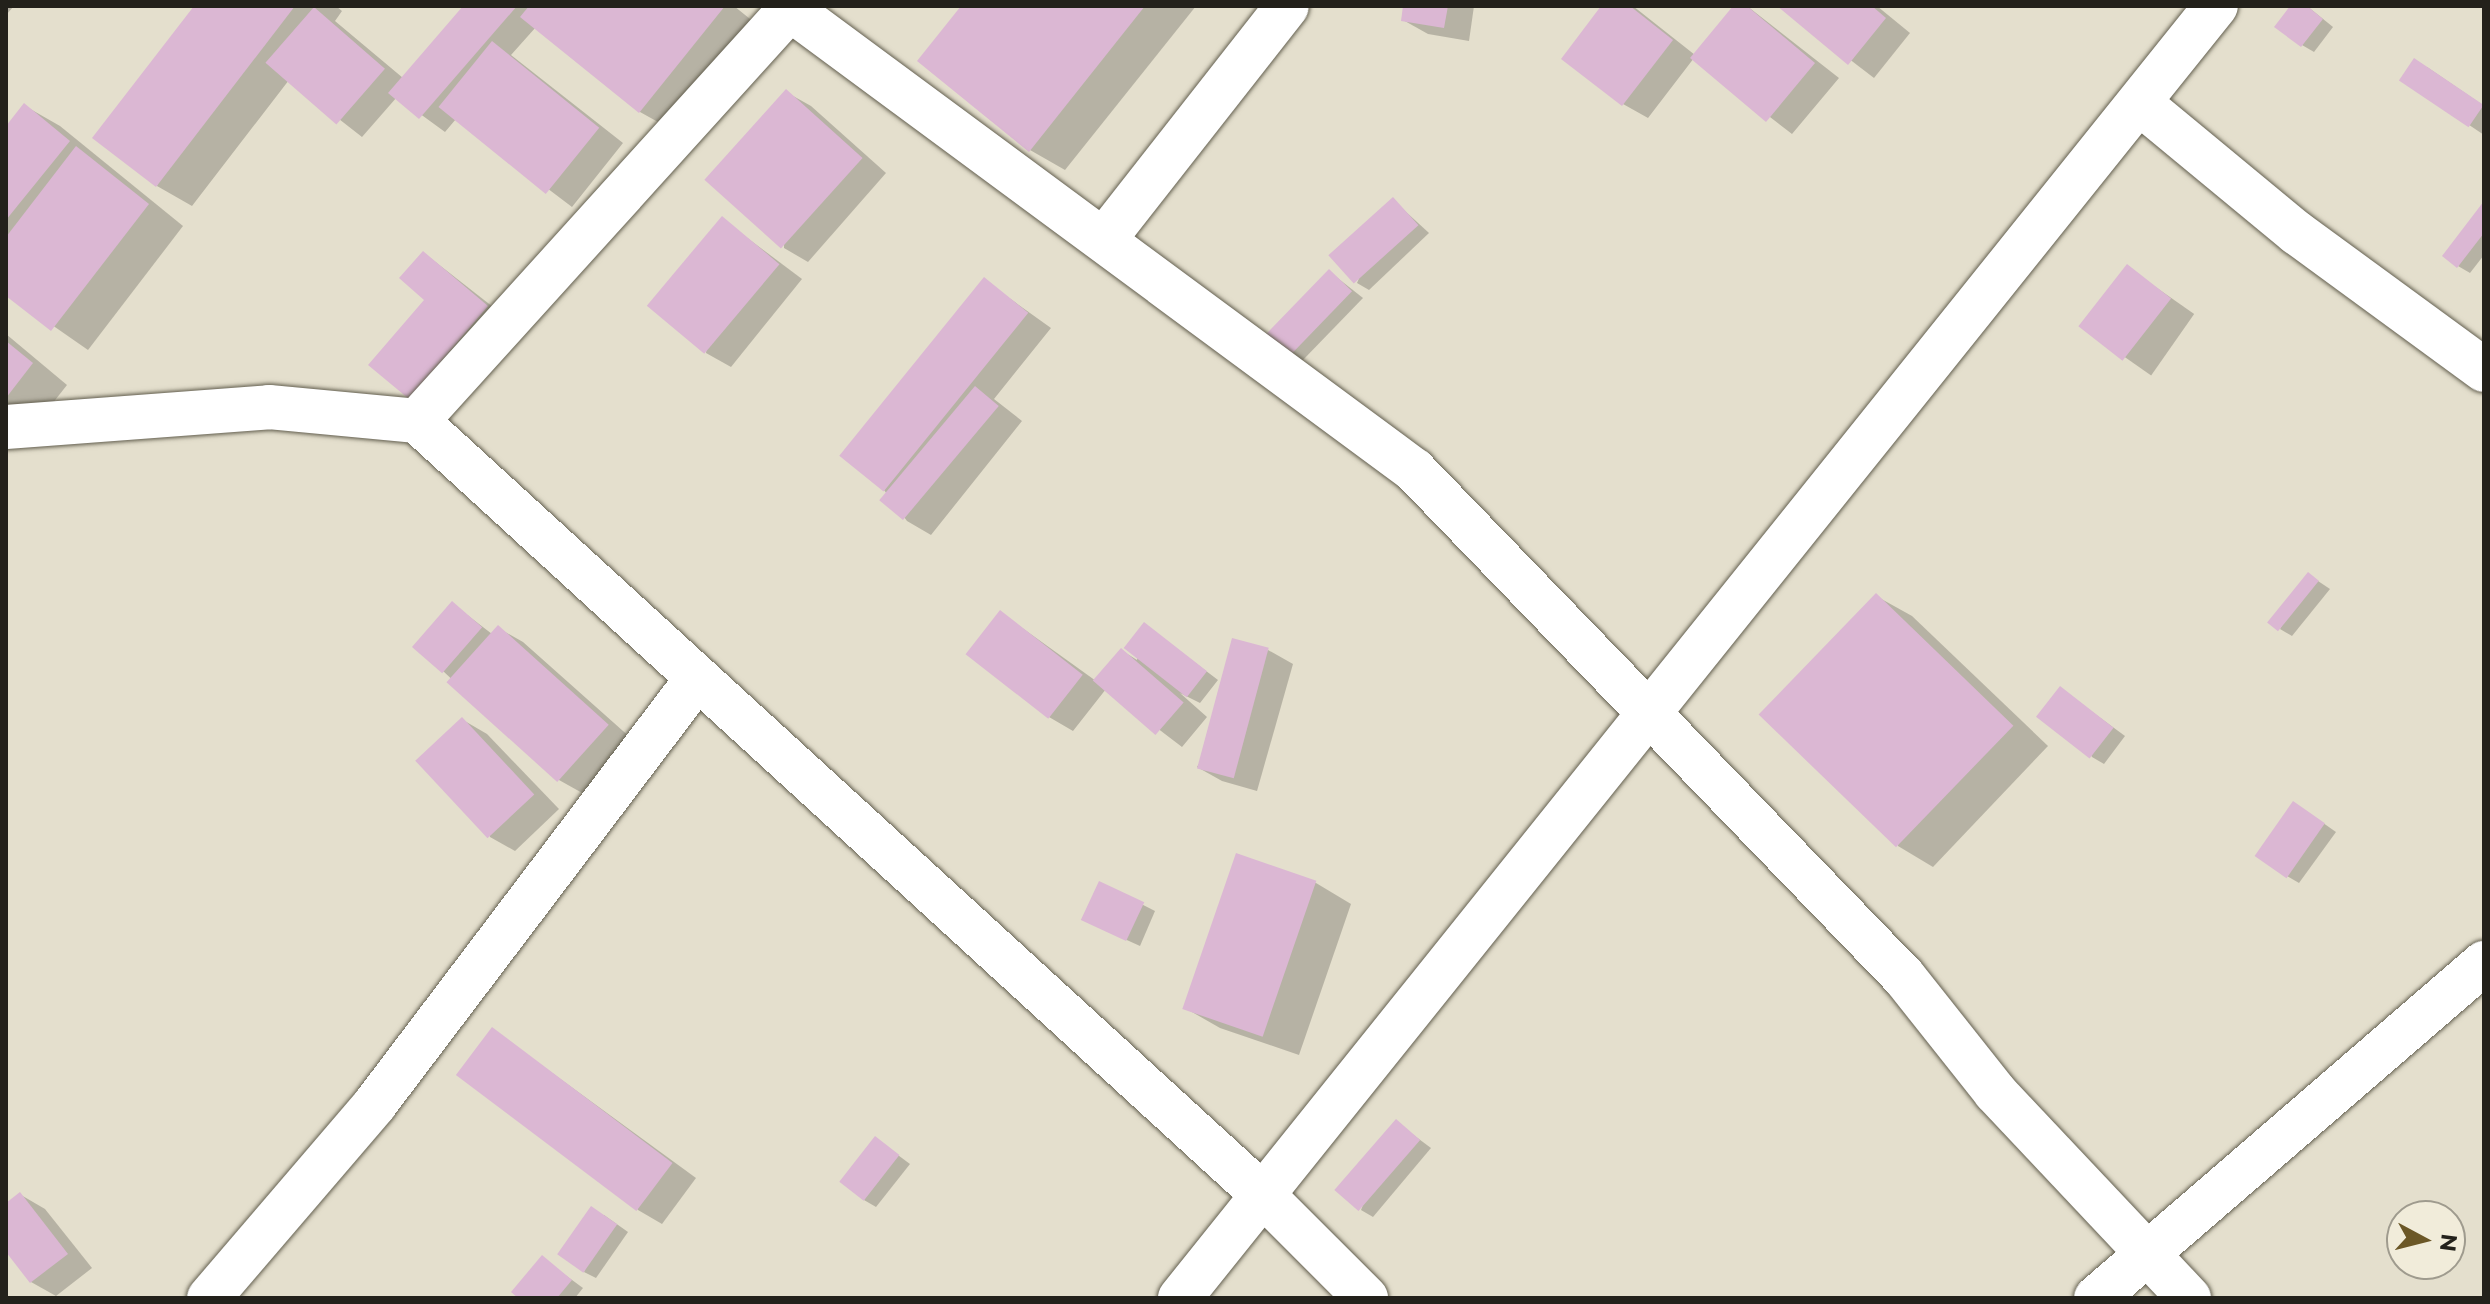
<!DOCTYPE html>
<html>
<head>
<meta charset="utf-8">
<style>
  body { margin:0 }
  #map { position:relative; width:2490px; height:1304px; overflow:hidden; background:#e4dfcd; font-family:Montserrat,sans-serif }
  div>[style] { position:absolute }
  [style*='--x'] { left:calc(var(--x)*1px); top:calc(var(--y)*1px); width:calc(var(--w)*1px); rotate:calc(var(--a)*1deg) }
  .shadow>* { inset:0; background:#0003; transform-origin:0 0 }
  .building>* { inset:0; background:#dbb7d3; transform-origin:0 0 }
  .roads { filter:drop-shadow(0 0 2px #635f4f) drop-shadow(0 0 2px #635f4f) }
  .minor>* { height:44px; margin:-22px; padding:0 22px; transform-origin:22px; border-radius:22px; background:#fff }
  span { translate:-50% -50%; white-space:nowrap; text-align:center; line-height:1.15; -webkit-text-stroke:7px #f1ecda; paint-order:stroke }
  .frame { position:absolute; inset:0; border:8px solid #23211b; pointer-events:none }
  .north { position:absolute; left:2386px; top:1200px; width:80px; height:80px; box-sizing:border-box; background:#f1ecda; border:2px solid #9f9b8e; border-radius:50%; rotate:97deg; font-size:22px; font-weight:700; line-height:32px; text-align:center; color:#23211b }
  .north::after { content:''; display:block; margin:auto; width:28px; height:36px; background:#6b5726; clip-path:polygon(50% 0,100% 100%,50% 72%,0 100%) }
</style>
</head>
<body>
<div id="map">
  <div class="shadow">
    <i style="clip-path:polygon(6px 6px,14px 6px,6px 15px)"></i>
    <i style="clip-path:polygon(196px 6px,336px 6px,342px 11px,335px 21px,403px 78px,465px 6px,734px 6px,760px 27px,676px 132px,640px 112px,536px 27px,511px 55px,623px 143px,572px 207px,456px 119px,445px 132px,397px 97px,362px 137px,289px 80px,192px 206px,157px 186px)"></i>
    <i style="clip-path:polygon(963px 6px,1196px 6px,1065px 170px,1030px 150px)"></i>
    <i style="clip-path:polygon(1405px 6px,1474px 6px,1469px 41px,1428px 34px,1403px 20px)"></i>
    <i style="clip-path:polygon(1603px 6px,1633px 6px,1695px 55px,1735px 6px,1747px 6px,1839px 78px,1792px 134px,1694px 58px,1648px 118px,1623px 104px)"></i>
    <i style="clip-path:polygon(1780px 6px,1877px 6px,1910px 33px,1874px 78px)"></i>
    <i style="clip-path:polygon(2293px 6px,2307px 6px,2333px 27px,2314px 52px,2302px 45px)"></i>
    <i style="clip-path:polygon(2427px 67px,2484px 106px,2484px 135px,2401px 79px)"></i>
    <i style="clip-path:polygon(786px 92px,811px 106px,886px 173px,808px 262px,784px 248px)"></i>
    <i style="clip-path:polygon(25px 106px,60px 126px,183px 226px,88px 350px,6px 293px,6px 129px)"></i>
    <i style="clip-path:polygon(1393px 200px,1429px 233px,1369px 290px,1357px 283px)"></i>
    <i style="clip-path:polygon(2484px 204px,2484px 255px,2470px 273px,2458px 266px)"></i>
    <i style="clip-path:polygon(722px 219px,802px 279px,731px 367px,706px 353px)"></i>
    <i style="clip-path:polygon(424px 253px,511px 321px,434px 412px,426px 300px)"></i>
    <i style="left:2127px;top:267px;width:82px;height:75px;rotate:35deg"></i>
    <i style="clip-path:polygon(1330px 272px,1363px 298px,1301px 362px,1289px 355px)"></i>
    <i style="clip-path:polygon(984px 280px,1051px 328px,994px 399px,1022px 421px,931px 535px,907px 521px,884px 490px)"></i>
    <i style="clip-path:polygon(6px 334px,67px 385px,37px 423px,6px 405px)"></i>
    <i style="clip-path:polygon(2309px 575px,2330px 589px,2292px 636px,2280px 629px)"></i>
    <i style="clip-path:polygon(1876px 596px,1912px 616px,2048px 746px,1933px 867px,1898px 846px)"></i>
    <i style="clip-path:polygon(453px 604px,492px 634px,498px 628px,523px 642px,632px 739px,584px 794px,559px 780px,443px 671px)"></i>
    <i style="clip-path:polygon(1000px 612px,1096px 681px,1121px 650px,1137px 660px,1144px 624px,1218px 680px,1200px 703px,1180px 693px,1207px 717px,1182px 747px,1106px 689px,1073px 731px,1049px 717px)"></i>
    <i style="clip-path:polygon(1268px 650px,1293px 664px,1257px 791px,1222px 781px,1197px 767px)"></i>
    <i style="clip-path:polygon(2061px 689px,2125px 736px,2104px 764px,2092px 757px)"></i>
    <i style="clip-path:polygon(463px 720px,487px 734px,559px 809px,515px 851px,490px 837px)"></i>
    <i style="clip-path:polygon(2306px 811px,2336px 832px,2299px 883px,2287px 876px)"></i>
    <i style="clip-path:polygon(1237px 855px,1316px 883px,1351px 904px,1299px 1055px,1220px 1028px,1185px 1008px)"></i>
    <i style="clip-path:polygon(1100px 883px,1155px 911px,1140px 946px,1096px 926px)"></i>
    <i style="clip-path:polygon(492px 1029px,696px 1178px,662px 1224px,638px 1210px)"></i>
    <i style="clip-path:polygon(1396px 1122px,1431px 1148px,1373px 1217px,1361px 1210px)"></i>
    <i style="clip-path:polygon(875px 1138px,910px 1164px,876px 1207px,864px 1200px)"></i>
    <i style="clip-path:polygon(21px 1195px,45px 1209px,92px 1268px,56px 1296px,31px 1282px,6px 1249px,6px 1206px)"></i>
    <i style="clip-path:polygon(604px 1215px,628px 1232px,596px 1278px,584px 1272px)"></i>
    <i style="clip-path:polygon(542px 1258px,583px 1288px,575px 1298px,521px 1298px)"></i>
  </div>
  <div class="building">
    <i style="clip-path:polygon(194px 6px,295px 6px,156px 187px,92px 138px)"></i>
    <i style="clip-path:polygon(463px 6px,517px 6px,419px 119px,388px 93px)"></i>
    <i style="clip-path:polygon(529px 6px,725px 6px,639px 113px,520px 17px)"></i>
    <i style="clip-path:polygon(961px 6px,1145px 6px,1029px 152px,917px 61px)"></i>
    <i style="clip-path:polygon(1403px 6px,1448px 6px,1444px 28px,1401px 21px)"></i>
    <i style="clip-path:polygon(1601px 6px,1630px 6px,1673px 40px,1622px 106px,1561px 59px)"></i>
    <i style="clip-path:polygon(1733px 6px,1747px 6px,1815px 63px,1766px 122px,1690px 58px)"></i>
    <i style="clip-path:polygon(1777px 6px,1872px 6px,1886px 18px,1848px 65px)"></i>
    <i style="clip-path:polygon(2290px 6px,2307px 6px,2323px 19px,2301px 47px,2274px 27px)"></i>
    <i style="left:314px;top:7px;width:94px;height:74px;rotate:41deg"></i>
    <i style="left:492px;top:41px;width:138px;height:85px;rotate:39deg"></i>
    <i style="left:2414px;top:58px;width:84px;height:27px;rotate:34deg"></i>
    <i style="left:786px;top:89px;width:103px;height:122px;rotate:42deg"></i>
    <i style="clip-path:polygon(24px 103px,70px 141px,6px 220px,6px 126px)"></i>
    <i style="clip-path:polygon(76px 146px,149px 204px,51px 331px,6px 296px,6px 237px)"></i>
    <i style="left:1393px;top:197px;width:38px;height:87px;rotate:48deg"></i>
    <i style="clip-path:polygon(2484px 201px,2484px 233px,2457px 268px,2442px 256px)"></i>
    <i style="left:722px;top:216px;width:75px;height:117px;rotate:40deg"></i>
    <i style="clip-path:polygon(423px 251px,488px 306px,409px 399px,368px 365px,424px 300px,399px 278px)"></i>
    <i style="left:2127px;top:264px;width:56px;height:79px;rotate:38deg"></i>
    <i style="left:1329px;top:269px;width:32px;height:91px;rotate:44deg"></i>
    <i style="left:984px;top:277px;width:57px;height:230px;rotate:39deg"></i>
    <i style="clip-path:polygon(6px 341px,33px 363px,6px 398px)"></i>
    <i style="left:975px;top:386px;width:31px;height:149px;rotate:40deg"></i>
    <i style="left:2308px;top:572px;width:14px;height:65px;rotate:39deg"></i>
    <i style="left:1876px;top:593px;width:191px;height:169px;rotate:44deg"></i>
    <i style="left:452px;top:601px;width:40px;height:61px;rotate:41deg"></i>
    <i style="left:1000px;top:610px;width:105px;height:56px;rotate:38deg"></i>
    <i style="left:1144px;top:622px;width:80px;height:33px;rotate:38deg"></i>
    <i style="left:498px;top:625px;width:149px;height:77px;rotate:42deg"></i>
    <i style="left:1232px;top:638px;width:38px;height:135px;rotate:15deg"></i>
    <i style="left:1121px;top:648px;width:83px;height:43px;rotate:41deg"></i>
    <i style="left:2060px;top:686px;width:68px;height:39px;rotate:38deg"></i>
    <i style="left:462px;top:717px;width:106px;height:64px;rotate:47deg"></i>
    <i style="left:2293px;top:801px;width:39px;height:67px;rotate:35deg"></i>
    <i style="left:1236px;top:853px;width:85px;height:165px;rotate:19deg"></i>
    <i style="left:1099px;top:881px;width:50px;height:43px;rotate:25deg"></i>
    <i style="left:492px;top:1027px;width:226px;height:60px;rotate:37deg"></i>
    <i style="left:1396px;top:1119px;width:32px;height:94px;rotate:41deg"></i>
    <i style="left:875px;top:1136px;width:31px;height:58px;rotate:38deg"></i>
    <i style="clip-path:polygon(20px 1192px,68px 1254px,30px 1283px,6px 1252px,6px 1203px)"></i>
    <i style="left:591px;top:1206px;width:32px;height:59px;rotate:35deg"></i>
    <i style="clip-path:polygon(542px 1255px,572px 1280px,557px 1298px,518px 1298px,511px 1292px)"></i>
  </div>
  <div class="roads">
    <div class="minor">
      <i style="--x:2142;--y:105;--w:201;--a:39.6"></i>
      <i style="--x:2297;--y:233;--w:232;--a:36.2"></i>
      <i style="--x:1106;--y:237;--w:293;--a:-51.9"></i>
      <i style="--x:417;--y:421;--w:556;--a:-47.84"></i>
      <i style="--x:790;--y:9;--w:776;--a:36.46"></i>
      <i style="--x:1414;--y:470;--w:705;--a:45.98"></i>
      <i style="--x:1904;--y:977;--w:147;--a:51.6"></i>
      <i style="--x:1995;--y:1092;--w:283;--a:46.7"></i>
      <i style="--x:6;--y:427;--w:264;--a:-4.3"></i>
      <i style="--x:269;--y:407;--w:149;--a:5.4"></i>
      <i style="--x:417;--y:421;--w:1149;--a:42.46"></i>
      <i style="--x:1265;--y:1197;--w:143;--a:45"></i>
      <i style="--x:209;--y:1298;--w:255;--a:-49.4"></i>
      <i style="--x:375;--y:1104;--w:532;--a:-52.87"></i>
      <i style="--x:1180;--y:1298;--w:1656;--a:-51.28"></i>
      <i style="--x:2096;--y:1298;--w:513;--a:-40.81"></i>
    </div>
  </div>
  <div class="frame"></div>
  <div class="north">N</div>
</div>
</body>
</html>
